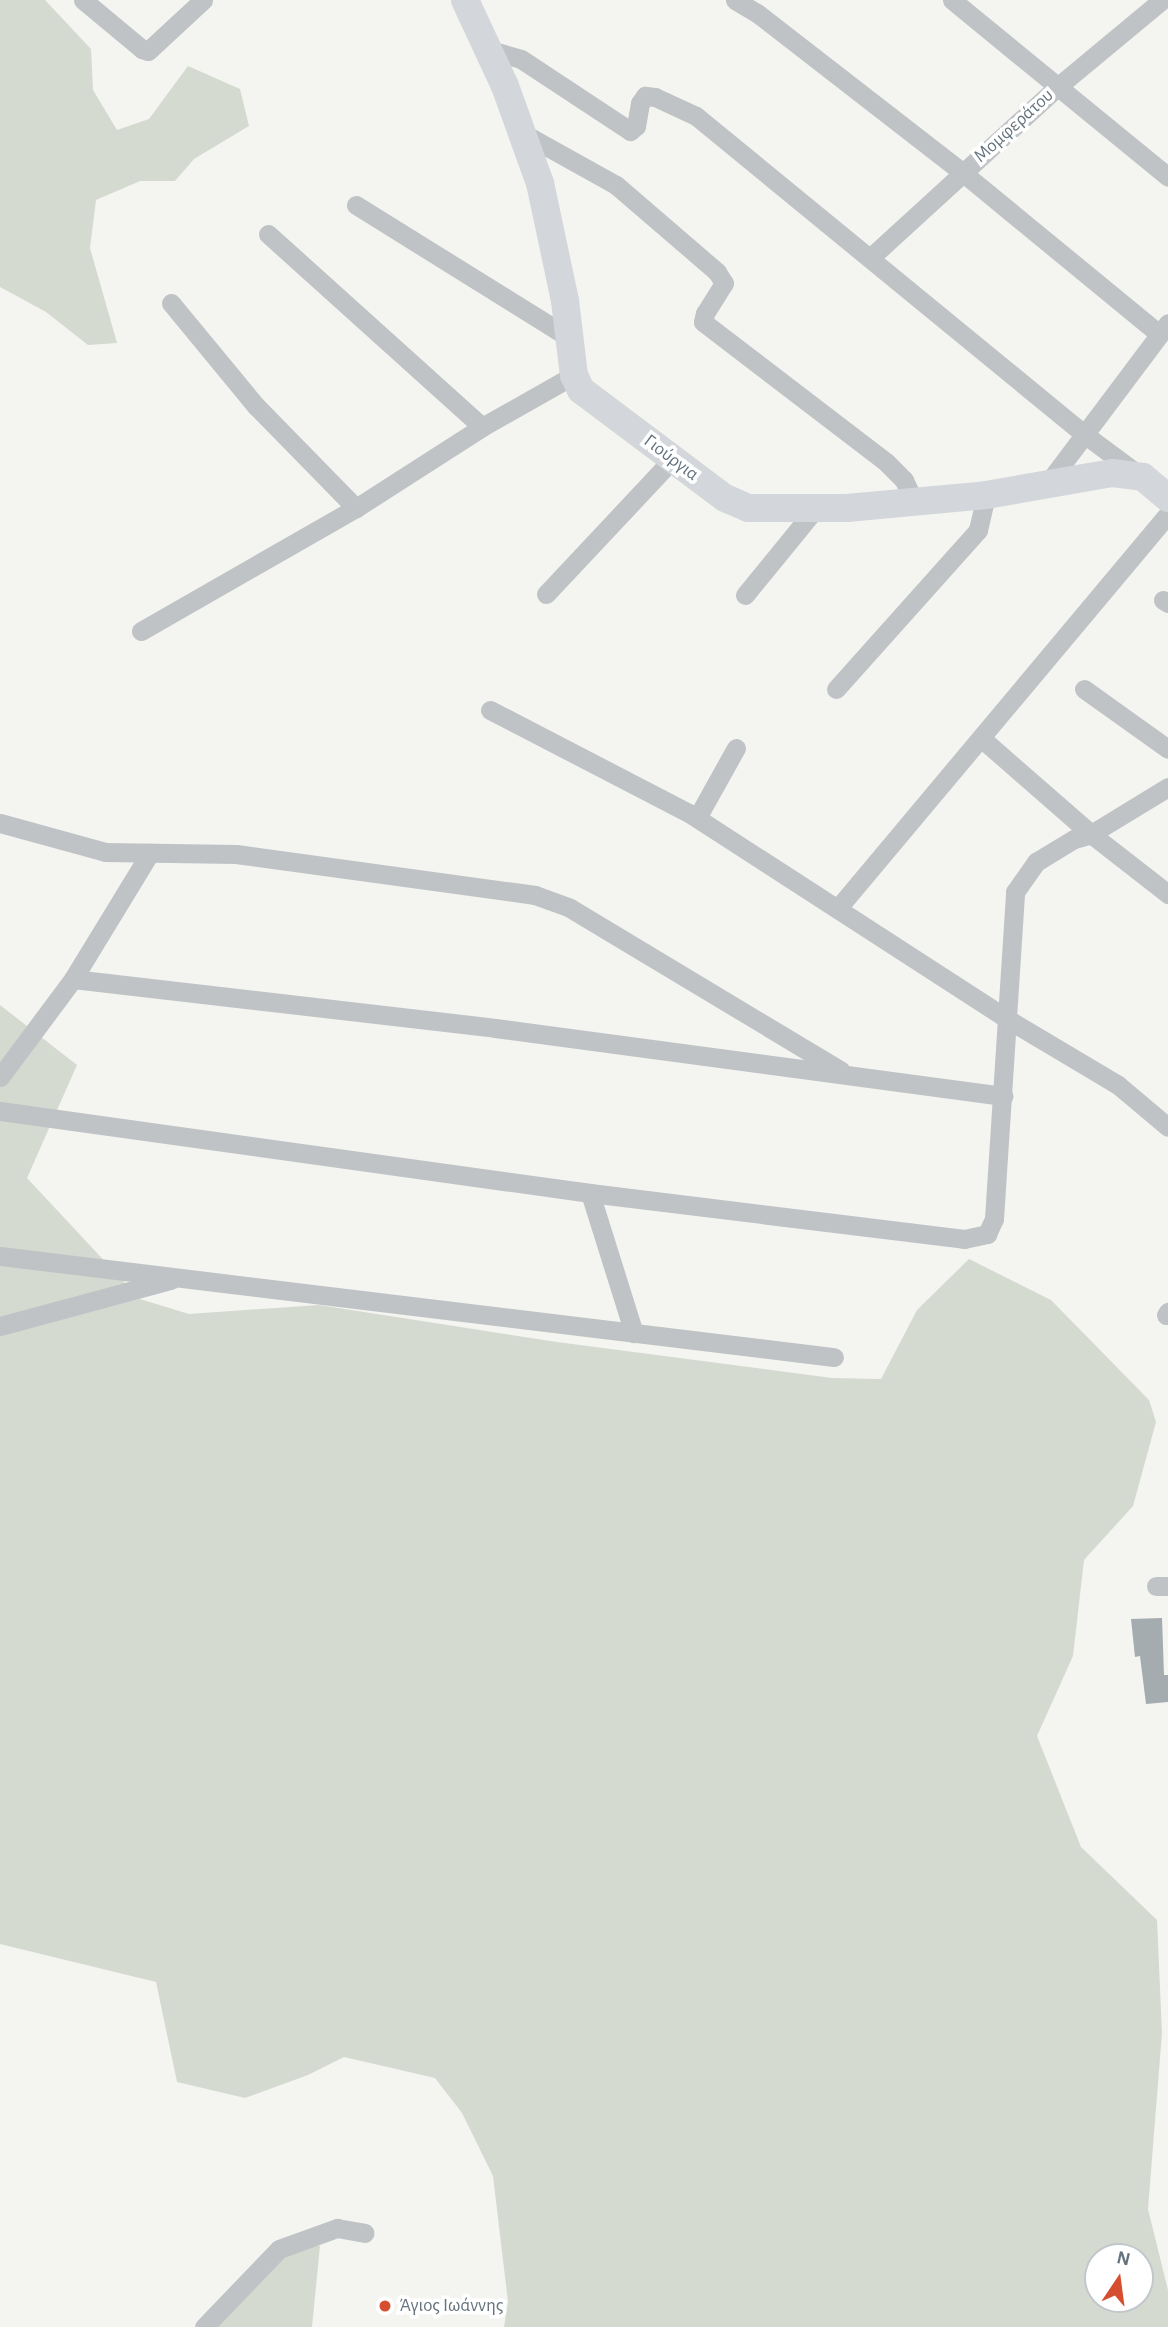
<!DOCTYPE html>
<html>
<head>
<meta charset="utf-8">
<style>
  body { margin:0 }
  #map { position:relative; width:1168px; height:2327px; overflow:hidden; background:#f4f4f0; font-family:"Alegreya Sans",sans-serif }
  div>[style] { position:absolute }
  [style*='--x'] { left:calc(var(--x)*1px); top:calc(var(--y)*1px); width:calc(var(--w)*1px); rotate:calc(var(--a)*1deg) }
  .green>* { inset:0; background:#d5dad1 }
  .building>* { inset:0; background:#a4acb0 }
  .street>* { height:19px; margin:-9.5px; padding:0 9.5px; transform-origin:9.5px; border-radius:9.5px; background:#bfc3c6 }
  .secondary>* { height:28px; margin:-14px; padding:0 14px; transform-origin:14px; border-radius:14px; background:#d3d7db }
  .dots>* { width:19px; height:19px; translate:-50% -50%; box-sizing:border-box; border:4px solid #fff; border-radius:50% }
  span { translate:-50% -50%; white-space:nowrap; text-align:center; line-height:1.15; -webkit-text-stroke:7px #fff; paint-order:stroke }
  .street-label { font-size:19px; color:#65747f }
  .poi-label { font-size:19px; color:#65747f }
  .left { translate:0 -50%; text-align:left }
  .north { position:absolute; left:1084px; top:2243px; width:70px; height:70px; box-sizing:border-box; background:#fff; border:2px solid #c1c7cc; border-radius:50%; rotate:13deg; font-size:19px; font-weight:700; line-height:28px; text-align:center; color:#65747f }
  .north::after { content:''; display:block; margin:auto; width:24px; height:32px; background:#d54e2f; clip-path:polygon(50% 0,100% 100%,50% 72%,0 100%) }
</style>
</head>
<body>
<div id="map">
  <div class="green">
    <i style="clip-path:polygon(0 0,45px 0,91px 49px,93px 90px,117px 130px,149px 119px,188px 66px,240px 89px,249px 126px,194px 159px,175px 181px,140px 181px,96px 200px,90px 248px,117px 343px,88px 345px,46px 312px,0 287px)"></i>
    <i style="clip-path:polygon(evenodd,0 1005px,77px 1065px,27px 1178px,140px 1299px,189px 1314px,319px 1305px,557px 1342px,832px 1378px,881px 1379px,917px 1310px,969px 1259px,1051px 1300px,1149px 1400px,1156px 1422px,1133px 1506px,1084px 1560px,1073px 1656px,1037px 1736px,1081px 1847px,1157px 1920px,1162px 2033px,1148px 2209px,1168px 2290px,1168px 2327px,504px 2327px,508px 2302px,493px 2176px,462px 2113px,435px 2078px,344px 2057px,308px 2075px,245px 2098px,177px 2082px,156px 1982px,0 1944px,0 1005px,1098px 2257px,1140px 2257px,1140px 2299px,1098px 2299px,1098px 2257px)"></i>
    <i style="clip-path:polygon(295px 2241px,320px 2246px,312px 2327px,210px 2327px)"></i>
  </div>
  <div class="building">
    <i style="clip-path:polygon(1162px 1618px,1164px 1675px,1168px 1675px,1168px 1702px,1146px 1704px,1140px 1656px,1135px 1657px,1131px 1619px)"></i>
  </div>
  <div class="street">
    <i style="--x:83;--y:0;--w:77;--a:39.7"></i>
    <i style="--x:142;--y:49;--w:6;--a:18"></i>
    <i style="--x:148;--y:51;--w:75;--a:-42.8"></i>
    <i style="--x:735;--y:0;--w:26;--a:31"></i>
    <i style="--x:757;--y:13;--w:259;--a:37.8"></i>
    <i style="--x:962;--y:172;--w:255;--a:39.4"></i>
    <i style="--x:952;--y:0;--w:279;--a:39.3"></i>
    <i style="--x:490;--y:50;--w:32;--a:16"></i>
    <i style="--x:521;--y:59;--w:131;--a:33.4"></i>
    <i style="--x:630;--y:131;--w:8;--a:-40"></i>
    <i style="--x:636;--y:126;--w:23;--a:-80"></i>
    <i style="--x:640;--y:103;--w:9;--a:-54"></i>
    <i style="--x:645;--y:96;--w:10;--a:6"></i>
    <i style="--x:655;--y:97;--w:45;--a:24.9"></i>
    <i style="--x:696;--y:116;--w:502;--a:39.34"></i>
    <i style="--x:1084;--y:434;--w:69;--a:36.7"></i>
    <i style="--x:519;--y:131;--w:111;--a:29.1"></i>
    <i style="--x:616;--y:185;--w:133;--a:40.7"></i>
    <i style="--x:717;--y:272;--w:13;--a:58"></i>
    <i style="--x:724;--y:283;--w:36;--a:122"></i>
    <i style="--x:705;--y:313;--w:9;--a:103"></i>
    <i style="--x:703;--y:322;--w:230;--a:37.4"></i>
    <i style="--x:886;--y:462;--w:25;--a:45"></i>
    <i style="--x:904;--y:480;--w:23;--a:65"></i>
    <i style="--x:356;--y:205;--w:252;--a:31.9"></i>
    <i style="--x:268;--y:234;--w:288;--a:42"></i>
    <i style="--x:871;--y:257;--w:251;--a:-42.4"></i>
    <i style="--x:1056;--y:88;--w:138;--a:-39.7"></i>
    <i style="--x:171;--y:303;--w:134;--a:50.5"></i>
    <i style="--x:256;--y:406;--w:143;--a:45.6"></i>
    <i style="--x:1048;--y:483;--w:200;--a:-53.1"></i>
    <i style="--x:546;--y:594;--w:184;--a:-46.8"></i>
    <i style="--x:745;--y:595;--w:112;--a:-50.8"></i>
    <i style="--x:1163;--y:600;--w:6;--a:31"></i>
    <i style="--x:141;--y:631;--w:248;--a:-29.8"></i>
    <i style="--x:356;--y:508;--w:150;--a:-32.7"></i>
    <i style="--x:482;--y:427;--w:106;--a:-29.5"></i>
    <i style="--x:836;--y:689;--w:213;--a:-48.2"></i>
    <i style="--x:978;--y:530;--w:36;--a:-77"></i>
    <i style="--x:1084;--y:689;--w:103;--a:35.5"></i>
    <i style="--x:490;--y:710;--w:224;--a:27.4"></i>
    <i style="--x:689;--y:813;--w:381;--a:32.9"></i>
    <i style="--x:1009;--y:1020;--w:127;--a:30.8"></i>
    <i style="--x:1118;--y:1085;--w:65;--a:40"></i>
    <i style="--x:981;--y:738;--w:146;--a:41.1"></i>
    <i style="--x:1091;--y:834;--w:98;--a:37.9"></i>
    <i style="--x:697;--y:818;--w:80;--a:-60.9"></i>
    <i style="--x:0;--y:823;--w:109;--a:15.4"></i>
    <i style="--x:105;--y:852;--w:131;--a:0.9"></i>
    <i style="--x:236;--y:854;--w:302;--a:7.8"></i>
    <i style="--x:535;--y:895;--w:37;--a:20"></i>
    <i style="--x:570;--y:908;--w:316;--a:31"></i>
    <i style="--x:838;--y:908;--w:514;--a:-50.05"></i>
    <i style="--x:73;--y:979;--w:425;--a:6.6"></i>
    <i style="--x:495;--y:1028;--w:513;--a:7.62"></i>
    <i style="--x:0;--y:1077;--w:122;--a:-53.3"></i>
    <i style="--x:73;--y:979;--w:148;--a:-58.6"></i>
    <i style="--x:0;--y:1111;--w:596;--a:7.91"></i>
    <i style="--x:590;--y:1193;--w:377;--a:7"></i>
    <i style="--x:964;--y:1239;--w:24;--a:-12"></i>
    <i style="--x:987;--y:1234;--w:17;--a:-65"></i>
    <i style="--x:994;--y:1219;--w:328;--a:-86.3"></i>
    <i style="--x:1015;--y:892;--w:37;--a:-55"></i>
    <i style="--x:1036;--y:862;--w:44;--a:-31.2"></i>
    <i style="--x:1074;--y:839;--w:18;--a:-16"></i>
    <i style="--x:1091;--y:834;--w:90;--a:-31.4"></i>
    <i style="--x:590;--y:1193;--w:147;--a:72.6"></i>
    <i style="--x:0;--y:1256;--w:840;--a:6.91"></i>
    <i style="--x:1166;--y:1315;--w:4;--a:-56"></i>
    <i style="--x:0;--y:1326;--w:177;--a:-15.1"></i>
    <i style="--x:1156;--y:1586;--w:12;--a:0"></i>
    <i style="--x:204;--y:2327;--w:108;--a:-46.1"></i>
    <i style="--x:279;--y:2249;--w:62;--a:-19.9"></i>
    <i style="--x:337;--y:2228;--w:28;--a:10"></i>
  </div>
  <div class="secondary">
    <i style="--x:465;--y:0;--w:95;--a:65.1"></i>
    <i style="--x:505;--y:86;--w:103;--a:70.2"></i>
    <i style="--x:540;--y:183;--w:121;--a:78"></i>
    <i style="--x:565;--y:301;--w:75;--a:83.1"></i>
    <i style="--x:574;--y:375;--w:17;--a:65"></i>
    <i style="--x:581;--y:390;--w:180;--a:36.9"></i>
    <i style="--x:725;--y:498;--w:25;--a:23"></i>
    <i style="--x:748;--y:508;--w:99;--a:0"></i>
    <i style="--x:847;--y:508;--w:140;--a:-5.3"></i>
    <i style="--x:986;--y:495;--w:128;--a:-9.9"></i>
    <i style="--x:1112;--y:473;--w:31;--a:7"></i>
    <i style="--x:1143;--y:477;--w:33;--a:40"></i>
  </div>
  <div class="dots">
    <i style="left:385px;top:2306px;background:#d54e2f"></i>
  </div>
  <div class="street-label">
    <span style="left:1014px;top:126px;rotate:-42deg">Μομφεράτου</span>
    <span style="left:671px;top:458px;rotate:37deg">Γιούργια</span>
  </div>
  <div class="poi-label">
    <span class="left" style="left:399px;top:2306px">Άγιος Ιωάννης</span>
  </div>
  <div class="north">N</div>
</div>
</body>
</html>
